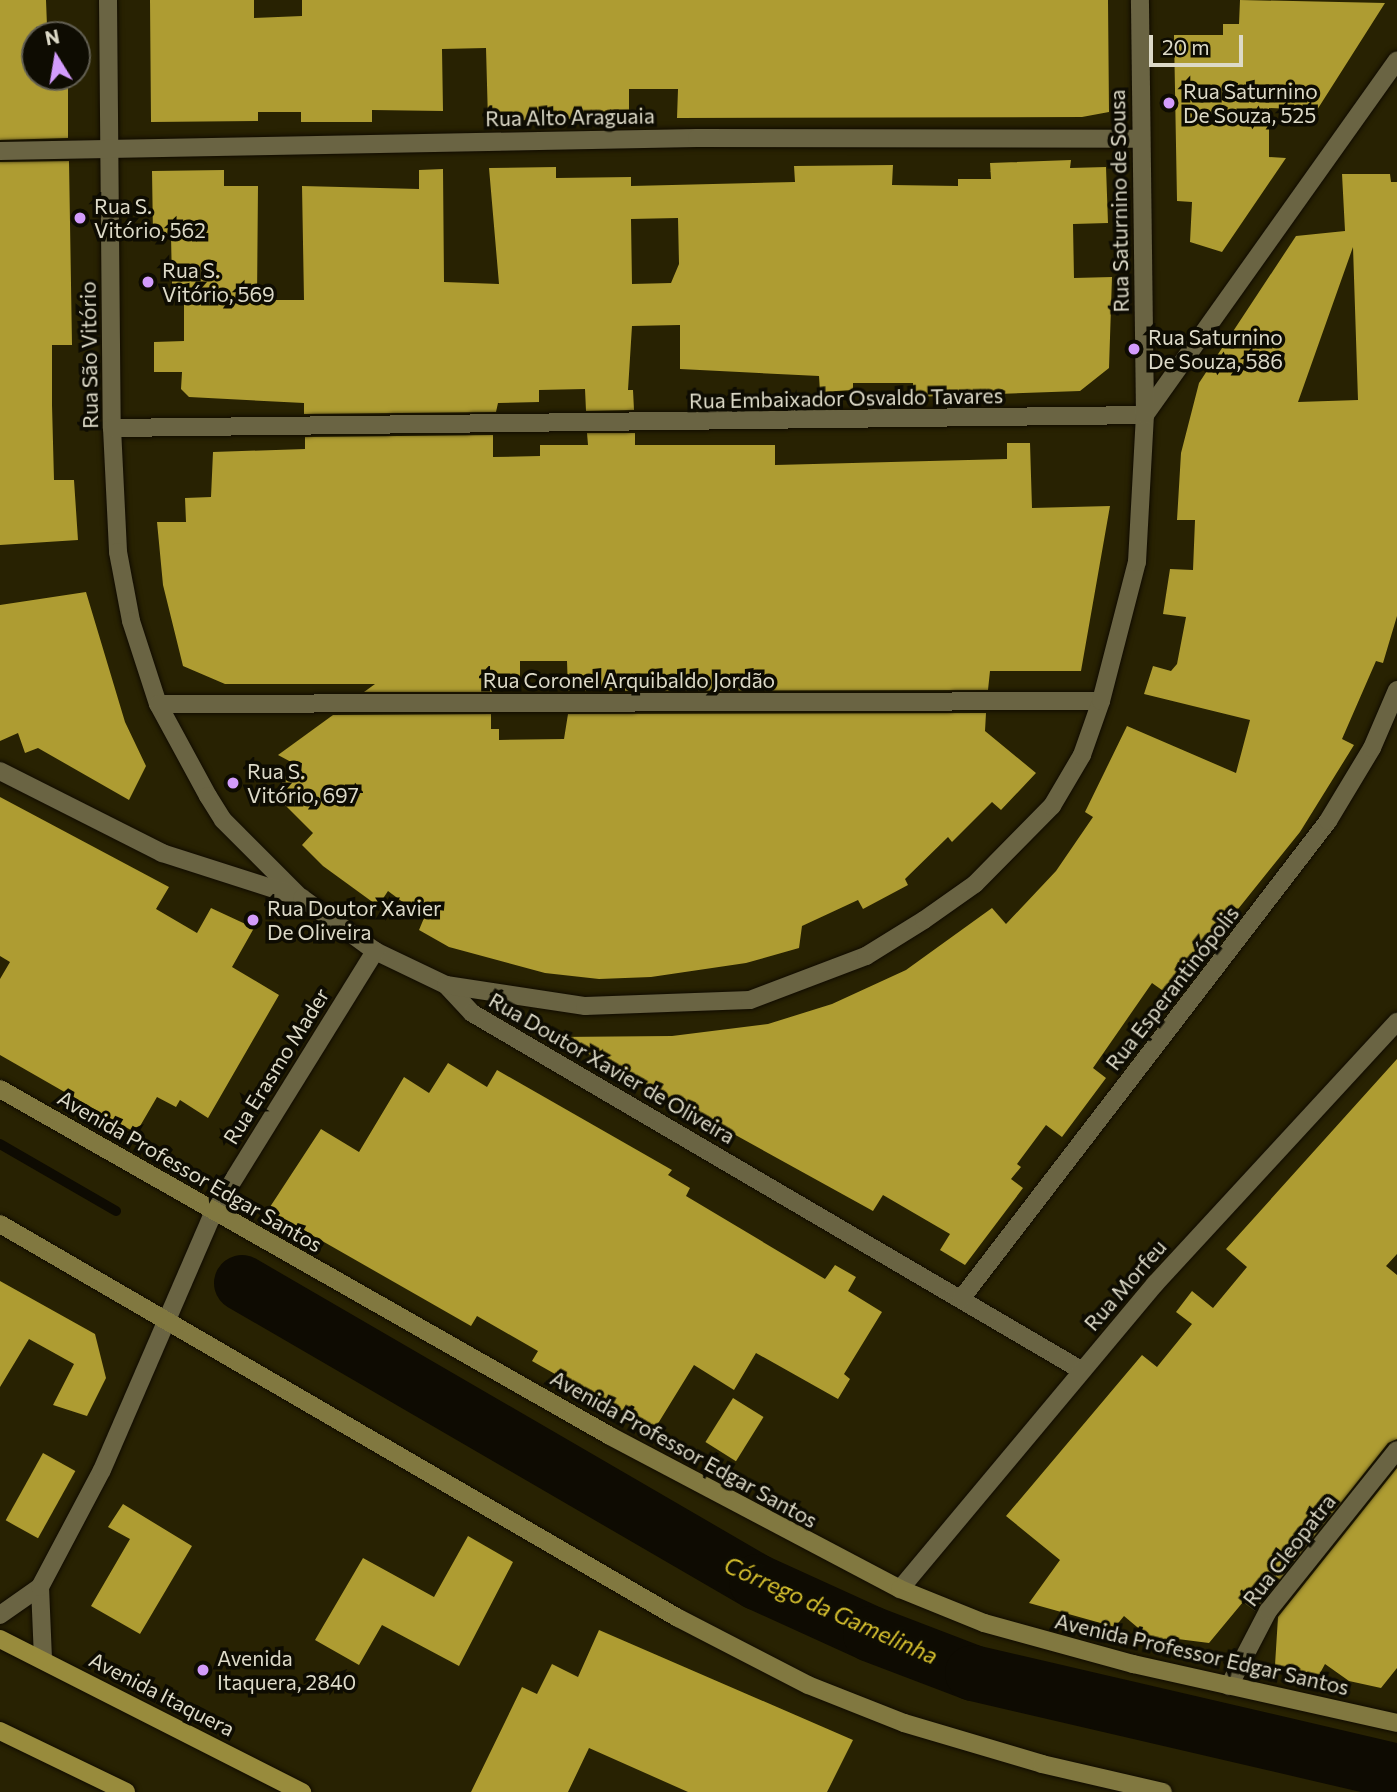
<!DOCTYPE html>
<html>
<head>
<meta charset="utf-8">
<style>
  body { margin:0 }
  #map { position:relative; width:1397px; height:1792px; overflow:hidden; background:#282202; font-family:Commissioner,sans-serif }
  div>[style] { position:absolute }
  [style*='--x'] { left:calc(var(--x)*1px); top:calc(var(--y)*1px); width:calc(var(--w)*1px); rotate:calc(var(--a)*1deg) }
  .stream>* { height:10px; margin:-5px; padding:0 5px; transform-origin:5px; border-radius:5px; background:#0e0b02 }
  .river>* { height:56px; margin:-28px; padding:0 28px; transform-origin:28px; border-radius:28px; background:#0e0b02 }
  .building>* { inset:0; background:#ae9c32; transform-origin:0 0 }
  .roads { filter:drop-shadow(0 0 2px #100b00) drop-shadow(0 0 2px #100b00) }
  .street>* { height:18px; margin:-9px; padding:0 9px; transform-origin:9px; border-radius:9px; background:#6a6443 }
  .secondary>* { height:18px; margin:-9px; padding:0 9px; transform-origin:9px; border-radius:9px; background:#817840 }
  .primary>* { height:18px; margin:-9px; padding:0 9px; transform-origin:9px; border-radius:9px; background:#988b3c }
  .dots>* { width:19px; height:19px; translate:-50% -50%; box-sizing:border-box; border:4px solid #0e0c02; border-radius:50% }
  span { translate:-50% -50%; white-space:nowrap; text-align:center; line-height:1.15; -webkit-text-stroke:7px #0e0c02; paint-order:stroke }
  .poi-label { font-size:21px; color:#dddac8 }
  .left { translate:0 -50%; text-align:left }
  .street-label { font-size:21px; color:#dddac8 }
  .water-label { font-size:23px; color:#d7c12f; font-style:italic }
  .north { position:absolute; left:21px; top:21px; width:70px; height:70px; box-sizing:border-box; background:#0e0c02; border:2px solid #615e51; border-radius:50%; rotate:349deg; font-size:19px; font-weight:700; line-height:28px; text-align:center; color:#dddac8 }
  .north::after { content:''; display:block; margin:auto; width:24px; height:32px; background:#d39cfc; clip-path:polygon(50% 0,100% 100%,50% 72%,0 100%) }
  .scale { position:absolute; left:1149px; top:35px; width:94px; height:32px; box-sizing:border-box; border:4px solid #dddac8; border-top:0; padding-left:9px; font-size:21px; line-height:24px; white-space:nowrap; color:#dddac8; -webkit-text-stroke:5px #0e0c02; paint-order:stroke }
</style>
</head>
<body>
<div id="map">
  <div class="stream">
    <i style="--x:0;--y:1144;--w:134;--a:30"></i>
  </div>
  <div class="river">
    <i style="--x:242;--y:1283;--w:596;--a:30.14"></i>
    <i style="--x:757;--y:1582;--w:125;--a:24.5"></i>
    <i style="--x:871;--y:1634;--w:109;--a:20.9"></i>
    <i style="--x:973;--y:1673;--w:435;--a:13.1"></i>
  </div>
  <div class="building">
    <i style="clip-path:polygon(0 0,46px 0,47px 26px,36px 27px,35px 77px,68px 77px,68px 138px,0 140px)"></i>
    <i style="clip-path:polygon(150px 0,254px 0,254px 18px,302px 16px,302px 0,1108px 0,1109px 112px,1082px 117px,677px 118px,678px 89px,629px 89px,629px 118px,488px 121px,486px 48px,442px 49px,443px 111px,372px 110px,372px 122px,301px 122px,301px 112px,258px 112px,258px 121px,151px 122px)"></i>
    <i style="clip-path:polygon(1240px 0,1385px 3px,1317px 110px,1269px 108px,1269px 157px,1286px 158px,1222px 252px,1190px 242px,1192px 202px,1177px 201px,1174px 35px,1223px 35px,1223px 24px,1239px 24px)"></i>
    <i style="clip-path:polygon(evenodd,1071px 160px,1070px 168px,1106px 167px,1108px 223px,1073px 224px,1074px 278px,1112px 277px,1109px 368px,1080px 391px,913px 397px,913px 383px,853px 383px,853px 390px,820px 392px,819px 376px,680px 369px,680px 325px,632px 326px,628px 390px,633px 390px,634px 410px,586px 411px,585px 389px,539px 390px,539px 402px,498px 403px,496px 412px,304px 414px,304px 403px,189px 397px,181px 389px,182px 372px,154px 372px,154px 342px,184px 341px,184px 284px,172px 284px,171px 235px,153px 235px,152px 171px,224px 170px,224px 186px,258px 186px,257px 300px,304px 300px,302px 186px,419px 189px,419px 170px,443px 169px,444px 282px,499px 284px,489px 168px,556px 167px,556px 178px,631px 177px,631px 186px,795px 182px,794px 166px,893px 165px,892px 185px,958px 186px,958px 179px,991px 179px,990px 163px,1071px 160px,678px 218px,679px 264px,671px 283px,632px 284px,631px 219px,678px 218px)"></i>
    <i style="clip-path:polygon(69px 161px,72px 345px,52px 345px,52px 405px,54px 480px,74px 480px,78px 540px,0 545px,0 162px)"></i>
    <i style="clip-path:polygon(evenodd,1342px 174px,1390px 174px,1391px 182px,1397px 182px,1397px 616px,1383px 663px,1376px 661px,1342px 739px,1354px 745px,1300px 832px,1169px 995px,1152px 983px,1093px 1068px,1106px 1078px,1062px 1137px,1046px 1125px,1017px 1164px,1021px 1167px,1011px 1179px,1023px 1188px,965px 1265px,940px 1250px,950px 1234px,883px 1195px,873px 1211px,558px 1037px,672px 1036px,768px 1024px,832px 1004px,906px 970px,992px 908px,1006px 924px,1056px 871px,1093px 817px,1085px 812px,1127px 726px,1236px 773px,1250px 720px,1144px 694px,1153px 666px,1171px 671px,1177px 664px,1186px 617px,1163px 614px,1170px 569px,1193px 570px,1195px 520px,1177px 520px,1181px 453px,1199px 383px,1296px 236px,1345px 231px,1342px 174px,1353px 247px,1358px 400px,1298px 402px,1353px 247px)"></i>
    <i style="clip-path:polygon(587px 433px,635px 433px,635px 445px,775px 445px,775px 465px,1007px 459px,1007px 443px,1030px 443px,1032px 508px,1110px 506px,1081px 671px,990px 671px,988px 690px,568px 691px,567px 661px,520px 661px,520px 679px,492px 679px,492px 692px,364px 692px,375px 684px,225px 684px,183px 666px,163px 585px,157px 522px,186px 522px,185px 498px,211px 497px,213px 452px,305px 449px,305px 437px,493px 435px,493px 457px,540px 456px,540px 445px,588px 445px)"></i>
    <i style="clip-path:polygon(86px 592px,125px 722px,146px 766px,129px 800px,38px 748px,25px 753px,18px 733px,0 741px,0 605px)"></i>
    <i style="clip-path:polygon(986px 713px,985px 731px,1036px 773px,1001px 810px,992px 802px,952px 842px,948px 837px,905px 879px,908px 885px,863px 909px,858px 900px,802px 926px,799px 948px,746px 963px,651px 977px,599px 979px,545px 973px,449px 947px,419px 930px,424px 918px,388px 891px,378px 906px,323px 866px,302px 845px,313px 833px,275px 795px,293px 763px,278px 755px,333px 715px,491px 714px,491px 729px,499px 729px,499px 740px,564px 739px,568px 714px)"></i>
    <i style="clip-path:polygon(0 797px,169px 887px,156px 909px,197px 933px,211px 908px,254px 928px,232px 967px,279px 995px,208px 1118px,180px 1100px,176px 1107px,157px 1097px,136px 1133px,0 1055px,0 979px,10px 962px,0 956px)"></i>
    <i style="clip-path:polygon(1397px 1059px,1397px 1254px,1386px 1266px,1397px 1275px,1397px 1439px,1388px 1443px,1255px 1611px,1243px 1602px,1209px 1643px,1170px 1638px,1156px 1643px,1124px 1616px,1115px 1627px,1029px 1603px,1060px 1560px,1006px 1516px,1142px 1355px,1157px 1367px,1192px 1324px,1176px 1312px,1192px 1291px,1213px 1308px,1247px 1267px,1226px 1249px)"></i>
    <i style="clip-path:polygon(448px 1063px,487px 1087px,497px 1070px,672px 1170px,668px 1175px,690px 1188px,686px 1196px,825px 1279px,835px 1265px,856px 1277px,848px 1291px,882px 1312px,844px 1374px,850px 1379px,838px 1399px,756px 1353px,734px 1390px,694px 1365px,654px 1430px,532px 1361px,538px 1351px,477px 1316px,471px 1326px,268px 1210px,321px 1129px,359px 1152px,404px 1077px,429px 1093px)"></i>
    <i style="clip-path:polygon(0 1281px,95px 1334px,106px 1378px,87px 1416px,53px 1405px,74px 1364px,29px 1339px,0 1387px)"></i>
    <i style="left:733px;top:1398px;width:36px;height:52px;rotate:32deg"></i>
    <i style="left:43px;top:1453px;width:37px;height:77px;rotate:29deg"></i>
    <i style="clip-path:polygon(1397px 1468px,1397px 1668px,1381px 1688px,1349px 1681px,1325px 1664px,1319px 1675px,1275px 1665px,1278px 1617px)"></i>
    <i style="clip-path:polygon(123px 1504px,192px 1546px,140px 1634px,91px 1606px,130px 1539px,108px 1527px)"></i>
    <i style="clip-path:polygon(468px 1536px,513px 1562px,459px 1666px,382px 1625px,359px 1665px,315px 1640px,363px 1558px,434px 1597px)"></i>
    <i style="clip-path:polygon(599px 1630px,853px 1740px,827px 1792px,688px 1792px,589px 1748px,568px 1792px,471px 1792px,522px 1687px,537px 1694px,552px 1664px,578px 1677px)"></i>
  </div>
  <div class="roads">
    <div class="street">
      <i style="--x:108;--y:0;--w:428;--a:89.5"></i>
      <i style="--x:112;--y:428;--w:124;--a:87.2"></i>
      <i style="--x:118;--y:552;--w:70;--a:79.3"></i>
      <i style="--x:131;--y:621;--w:87;--a:72"></i>
      <i style="--x:158;--y:704;--w:105;--a:61.5"></i>
      <i style="--x:208;--y:796;--w:28;--a:58"></i>
      <i style="--x:223;--y:820;--w:107;--a:45"></i>
      <i style="--x:0;--y:151;--w:697;--a:-1.07"></i>
      <i style="--x:697;--y:138;--w:444;--a:0.1"></i>
      <i style="--x:112;--y:428;--w:1033;--a:-0.72"></i>
      <i style="--x:1145;--y:415;--w:435;--a:-54.6"></i>
      <i style="--x:158;--y:704;--w:943;--a:-0.18"></i>
      <i style="--x:0;--y:771;--w:182;--a:26.8"></i>
      <i style="--x:162;--y:853;--w:147;--a:17.8"></i>
      <i style="--x:302;--y:898;--w:90;--a:36"></i>
      <i style="--x:375;--y:951;--w:79;--a:25.6"></i>
      <i style="--x:446;--y:985;--w:38;--a:47"></i>
      <i style="--x:472;--y:1013;--w:706;--a:30.38"></i>
      <i style="--x:446;--y:985;--w:141;--a:8.6"></i>
      <i style="--x:585;--y:1006;--w:165;--a:-2.1"></i>
      <i style="--x:750;--y:1000;--w:124;--a:-20.8"></i>
      <i style="--x:866;--y:956;--w:68;--a:-31.8"></i>
      <i style="--x:924;--y:920;--w:62;--a:-35.2"></i>
      <i style="--x:975;--y:884;--w:110;--a:-45.4"></i>
      <i style="--x:1052;--y:806;--w:59;--a:-59.5"></i>
      <i style="--x:1082;--y:755;--w:57;--a:-70.6"></i>
      <i style="--x:1101;--y:701;--w:144;--a:-75.5"></i>
      <i style="--x:1137;--y:562;--w:147;--a:-86.9"></i>
      <i style="--x:1145;--y:415;--w:415;--a:-90.7"></i>
      <i style="--x:961;--y:1299;--w:603;--a:-52.48"></i>
      <i style="--x:1328;--y:821;--w:85;--a:-58.9"></i>
      <i style="--x:1372;--y:748;--w:63;--a:-66.7"></i>
      <i style="--x:40;--y:1587;--w:73;--a:87.6"></i>
      <i style="--x:900;--y:1589;--w:398;--a:-50.1"></i>
      <i style="--x:1155;--y:1284;--w:357;--a:-47.3"></i>
      <i style="--x:0;--y:1615;--w:49;--a:-35"></i>
      <i style="--x:40;--y:1587;--w:132;--a:-62.1"></i>
      <i style="--x:102;--y:1470;--w:282;--a:-66.6"></i>
      <i style="--x:214;--y:1211;--w:306;--a:-58.2"></i>
      <i style="--x:1229;--y:1686;--w:85;--a:-62.5"></i>
      <i style="--x:1268;--y:1611;--w:206;--a:-51.3"></i>
    </div>
    <div class="secondary">
      <i style="--x:0;--y:1089;--w:702;--a:29.63"></i>
      <i style="--x:610;--y:1436;--w:328;--a:27.8"></i>
      <i style="--x:900;--y:1589;--w:91;--a:22"></i>
      <i style="--x:984;--y:1623;--w:155;--a:15.4"></i>
      <i style="--x:1133;--y:1664;--w:271;--a:12.6"></i>
      <i style="--x:0;--y:1224;--w:784;--a:30.16"></i>
      <i style="--x:678;--y:1618;--w:146;--a:27.3"></i>
      <i style="--x:808;--y:1685;--w:103;--a:21.6"></i>
      <i style="--x:904;--y:1723;--w:144;--a:16.5"></i>
      <i style="--x:1042;--y:1764;--w:124;--a:13"></i>
    </div>
    <div class="primary">
      <i style="--x:0;--y:1639;--w:339;--a:26.9"></i>
      <i style="--x:0;--y:1731;--w:140;--a:25.8"></i>
    </div>
  </div>
  <div class="dots">
    <i style="left:1169px;top:103px;background:#d39cfc"></i>
    <i style="left:80px;top:218px;background:#d39cfc"></i>
    <i style="left:148px;top:282px;background:#d39cfc"></i>
    <i style="left:1134px;top:349px;background:#d39cfc"></i>
    <i style="left:233px;top:783px;background:#d39cfc"></i>
    <i style="left:253px;top:920px;background:#d39cfc"></i>
    <i style="left:203px;top:1670px;background:#d39cfc"></i>
  </div>
  <div class="poi-label">
    <span class="left" style="left:1183px;top:103px">Rua Saturnino<br>De Souza, 525</span>
    <span class="left" style="left:94px;top:218px">Rua S.<br>Vitório, 562</span>
    <span class="left" style="left:162px;top:282px">Rua S.<br>Vitório, 569</span>
    <span class="left" style="left:1148px;top:349px">Rua Saturnino<br>De Souza, 586</span>
    <span class="left" style="left:247px;top:783px">Rua S.<br>Vitório, 697</span>
    <span class="left" style="left:267px;top:920px">Rua Doutor Xavier<br>De Oliveira</span>
    <span class="left" style="left:217px;top:1670px">Avenida<br>Itaquera, 2840</span>
  </div>
  <div class="street-label">
    <span style="left:570px;top:117px;rotate:-1deg">Rua Alto Araguaia</span>
    <span style="left:1119px;top:201px;rotate:-91deg">Rua Saturnino de Sousa</span>
    <span style="left:89px;top:355px;rotate:-91deg">Rua São Vitório</span>
    <span style="left:846px;top:398px;rotate:-1deg">Rua Embaixador Osvaldo Tavares</span>
    <span style="left:629px;top:680px">Rua Coronel Arquibaldo Jordão</span>
    <span style="left:1172px;top:988px;rotate:-52deg">Rua Esperantinópolis</span>
    <span style="left:276px;top:1066px;rotate:-58deg">Rua Erasmo Mader</span>
    <span style="left:612px;top:1068px;rotate:30deg">Rua Doutor Xavier de Oliveira</span>
    <span style="left:190px;top:1171px;rotate:30deg">Avenida Professor Edgar Santos</span>
    <span style="left:1125px;top:1285px;rotate:-49deg">Rua Morfeu</span>
    <span style="left:684px;top:1449px;rotate:29deg">Avenida Professor Edgar Santos</span>
    <span style="left:1289px;top:1550px;rotate:-52deg">Rua Cleopatra</span>
    <span style="left:1202px;top:1654px;rotate:13deg">Avenida Professor Edgar Santos</span>
    <span style="left:162px;top:1694px;rotate:27deg">Avenida Itaquera</span>
  </div>
  <div class="water-label">
    <span style="left:831px;top:1610px;rotate:24deg">Córrego da Gamelinha</span>
  </div>
  <div class="north">N</div>
  <div class="scale">20 m</div>
</div>
</body>
</html>
